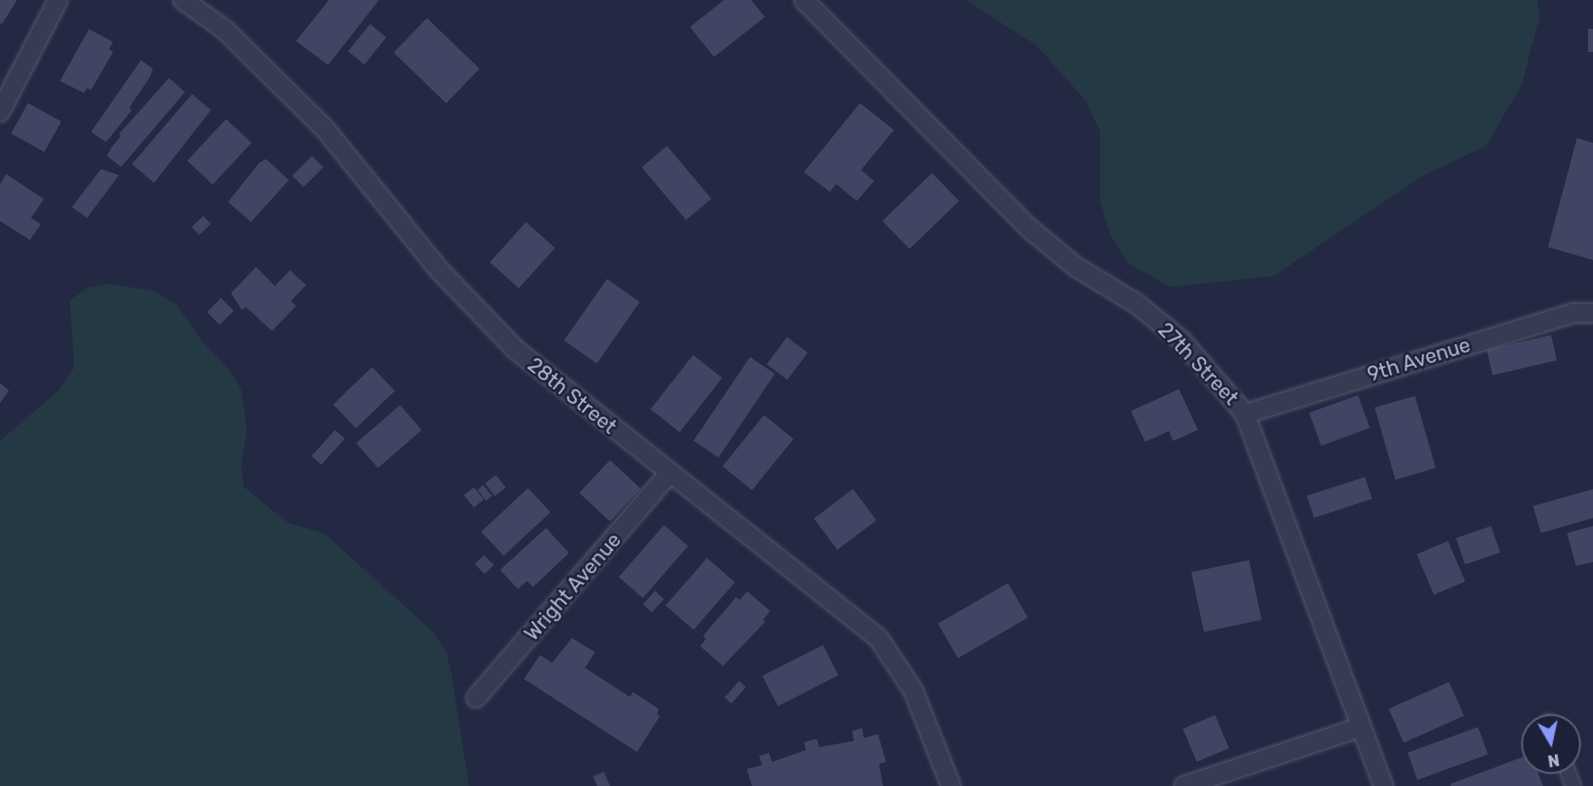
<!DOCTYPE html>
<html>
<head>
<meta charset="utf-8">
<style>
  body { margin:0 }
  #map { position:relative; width:1593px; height:786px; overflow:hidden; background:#232943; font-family:Rubik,sans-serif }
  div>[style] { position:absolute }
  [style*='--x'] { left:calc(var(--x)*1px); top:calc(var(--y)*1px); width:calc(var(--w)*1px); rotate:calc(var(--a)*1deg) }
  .green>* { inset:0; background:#253944 }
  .building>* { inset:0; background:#404563; transform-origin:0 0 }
  .roads { filter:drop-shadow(0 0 2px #53576d) drop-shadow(0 0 2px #53576d) }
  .service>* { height:14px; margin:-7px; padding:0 7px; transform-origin:7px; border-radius:7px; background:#383c52 }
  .minor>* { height:18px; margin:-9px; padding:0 9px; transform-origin:9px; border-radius:9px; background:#383c52 }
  span { translate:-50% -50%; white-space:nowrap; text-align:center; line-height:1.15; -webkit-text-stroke:5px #1d2138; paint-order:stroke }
  .street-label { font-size:20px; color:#b5b8cd }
  .north { position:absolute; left:1521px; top:714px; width:60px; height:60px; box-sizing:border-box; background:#1d2138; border:2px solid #5a5d74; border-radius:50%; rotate:171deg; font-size:16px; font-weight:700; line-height:24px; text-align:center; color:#b5b8cd }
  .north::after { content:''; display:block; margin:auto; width:21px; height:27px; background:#8798ff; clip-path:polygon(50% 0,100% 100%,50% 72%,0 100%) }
</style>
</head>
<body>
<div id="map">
  <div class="green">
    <i style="clip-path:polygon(966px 0,1537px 0,1540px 15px,1522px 84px,1486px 146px,1422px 176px,1274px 276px,1170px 287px,1128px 263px,1110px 234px,1100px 201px,1100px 132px,1086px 101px,1036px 45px)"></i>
    <i style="clip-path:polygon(111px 284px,154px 291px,176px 304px,201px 340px,230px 371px,241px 389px,247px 429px,241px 466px,244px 487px,288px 523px,324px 533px,432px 631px,446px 651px,451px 671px,469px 786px,0 786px,0 441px,59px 390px,74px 368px,70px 300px,89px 287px)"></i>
  </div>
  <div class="building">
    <i style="clip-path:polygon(0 0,17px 0,2px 24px,0 23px)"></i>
    <i style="clip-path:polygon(329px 0,379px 0,328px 65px,296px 41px)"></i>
    <i style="clip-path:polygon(724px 0,751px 0,765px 17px,714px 57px,690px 27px)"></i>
    <i style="left:427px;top:18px;width:73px;height:48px;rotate:44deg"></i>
    <i style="left:370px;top:24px;width:21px;height:35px;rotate:39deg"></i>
    <i style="clip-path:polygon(89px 29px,113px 42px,109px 49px,113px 52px,91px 90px,87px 88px,84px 93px,60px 81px)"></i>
    <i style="left:1588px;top:29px;width:5px;height:23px"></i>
    <i style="clip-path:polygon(141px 60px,153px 69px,150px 77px,129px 108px,132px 110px,106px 142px,91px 132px)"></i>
    <i style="clip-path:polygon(169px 78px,185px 92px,121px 167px,107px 156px,111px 148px,121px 136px,119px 134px)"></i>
    <i style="clip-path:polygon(192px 94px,211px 110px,154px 183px,132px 164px)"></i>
    <i style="left:28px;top:103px;width:38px;height:35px;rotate:29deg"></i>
    <i style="clip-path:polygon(860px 103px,894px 130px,861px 170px,874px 181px,857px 201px,836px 184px,830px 192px,804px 172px)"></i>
    <i style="left:226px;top:119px;width:35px;height:57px;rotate:43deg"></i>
    <i style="clip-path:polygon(1577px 138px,1593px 143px,1593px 260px,1548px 247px)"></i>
    <i style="left:667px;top:146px;width:69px;height:33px;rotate:50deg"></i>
    <i style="left:312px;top:156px;width:16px;height:28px;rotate:45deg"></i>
    <i style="clip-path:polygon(266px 159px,289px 180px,251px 222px,228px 202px,259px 163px)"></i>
    <i style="clip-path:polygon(101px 169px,119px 175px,87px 218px,72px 207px)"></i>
    <i style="left:932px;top:173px;width:39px;height:69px;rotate:46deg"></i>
    <i style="clip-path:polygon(6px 174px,44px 199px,31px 218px,41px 224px,30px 240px,0 221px,0 184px)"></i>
    <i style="left:203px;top:216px;width:11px;height:16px;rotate:45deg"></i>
    <i style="left:526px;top:222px;width:39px;height:54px;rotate:42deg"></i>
    <i style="clip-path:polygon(256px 267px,275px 286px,290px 270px,306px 285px,291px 301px,296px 306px,272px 331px,246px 307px,242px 310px,231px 293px)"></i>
    <i style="left:607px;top:279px;width:40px;height:75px;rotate:35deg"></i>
    <i style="left:221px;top:298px;width:18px;height:20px;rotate:45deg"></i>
    <i style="left:1551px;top:335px;width:26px;height:66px;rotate:77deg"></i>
    <i style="left:787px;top:337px;width:26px;height:34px;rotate:37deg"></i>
    <i style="left:693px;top:355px;width:37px;height:69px;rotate:38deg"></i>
    <i style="left:750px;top:357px;width:30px;height:101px;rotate:34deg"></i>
    <i style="left:372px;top:367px;width:33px;height:54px;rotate:46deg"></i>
    <i style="clip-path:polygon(0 383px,9px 391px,0 403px)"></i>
    <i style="clip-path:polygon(1179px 389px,1198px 430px,1173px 441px,1169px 431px,1145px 442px,1131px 411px)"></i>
    <i style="left:1358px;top:395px;width:35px;height:52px;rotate:70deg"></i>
    <i style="left:1415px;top:396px;width:75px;height:42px;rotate:74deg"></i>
    <i style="left:400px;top:405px;width:33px;height:58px;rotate:49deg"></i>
    <i style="left:764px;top:415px;width:38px;height:66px;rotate:39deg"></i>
    <i style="left:335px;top:430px;width:13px;height:35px;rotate:42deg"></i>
    <i style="left:610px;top:460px;width:42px;height:45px;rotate:43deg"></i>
    <i style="left:496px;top:475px;width:16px;height:14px;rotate:52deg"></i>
    <i style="left:1365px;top:477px;width:23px;height:61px;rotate:72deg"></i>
    <i style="clip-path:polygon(483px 485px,492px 496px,486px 501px,478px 490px)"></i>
    <i style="left:474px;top:487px;width:16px;height:13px;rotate:52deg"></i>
    <i style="left:528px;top:488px;width:33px;height:64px;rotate:47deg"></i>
    <i style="left:853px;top:489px;width:39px;height:49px;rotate:53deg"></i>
    <i style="clip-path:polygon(1593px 489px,1593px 518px,1541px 533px,1533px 506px)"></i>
    <i style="left:664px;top:525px;width:32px;height:69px;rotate:41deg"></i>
    <i style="left:1491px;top:526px;width:28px;height:37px;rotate:71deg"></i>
    <i style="clip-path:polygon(1593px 526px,1593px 562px,1576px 566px,1567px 533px)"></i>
    <i style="clip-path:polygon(546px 528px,569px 553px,533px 587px,527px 581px,518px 589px,500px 570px)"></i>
    <i style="left:1448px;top:541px;width:44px;height:34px;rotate:67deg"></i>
    <i style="left:484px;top:555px;width:14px;height:13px;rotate:45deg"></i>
    <i style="left:707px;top:558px;width:37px;height:63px;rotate:41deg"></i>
    <i style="left:1249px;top:560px;width:61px;height:59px;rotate:78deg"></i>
    <i style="left:1008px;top:583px;width:40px;height:81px;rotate:60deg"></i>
    <i style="left:655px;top:591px;width:12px;height:18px;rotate:42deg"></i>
    <i style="clip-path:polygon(747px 591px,770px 611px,763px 620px,765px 622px,723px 666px,700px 646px,706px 639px,703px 636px,736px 597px,740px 600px)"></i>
    <i style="clip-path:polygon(572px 638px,595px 652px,585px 668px,630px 697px,633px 692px,659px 709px,657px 714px,660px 716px,637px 752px,524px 679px,540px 655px,552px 663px)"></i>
    <i style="left:823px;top:645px;width:34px;height:68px;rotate:63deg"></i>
    <i style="left:739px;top:681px;width:9px;height:22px;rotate:41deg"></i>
    <i style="left:1449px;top:682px;width:37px;height:66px;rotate:66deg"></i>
    <i style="left:1215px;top:715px;width:36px;height:35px;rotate:67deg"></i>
    <i style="left:1478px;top:727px;width:29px;height:75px;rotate:70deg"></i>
    <i style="clip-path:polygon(862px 728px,864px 738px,878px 734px,886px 762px,879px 764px,883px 786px,752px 786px,747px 769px,762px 765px,759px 756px,769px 753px,772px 762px,806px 750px,804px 742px,817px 739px,819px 747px,854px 741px,852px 731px)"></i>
    <i style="clip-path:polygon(1531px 754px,1543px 786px,1451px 786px,1450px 784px)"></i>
    <i style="clip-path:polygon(604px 772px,610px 786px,597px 786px,593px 776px)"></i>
  </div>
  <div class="roads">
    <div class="service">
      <i style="--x:1548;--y:722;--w:4;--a:63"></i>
      <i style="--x:1564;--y:762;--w:26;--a:69"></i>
    </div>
    <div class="minor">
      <i style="--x:183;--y:0;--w:50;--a:35.3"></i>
      <i style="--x:224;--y:29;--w:142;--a:44.7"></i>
      <i style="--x:325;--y:129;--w:184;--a:51"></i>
      <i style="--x:441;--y:272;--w:107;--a:46.1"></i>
      <i style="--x:515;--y:349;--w:465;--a:38.5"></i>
      <i style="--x:879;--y:639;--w:61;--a:56.3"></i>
      <i style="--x:913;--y:690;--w:103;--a:68.4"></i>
      <i style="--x:804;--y:0;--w:320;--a:45.4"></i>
      <i style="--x:1029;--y:228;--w:61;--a:39.7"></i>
      <i style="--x:1076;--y:267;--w:71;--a:31.2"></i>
      <i style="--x:1137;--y:304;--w:58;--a:39.4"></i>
      <i style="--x:1182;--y:341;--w:96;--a:49.2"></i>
      <i style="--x:1245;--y:414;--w:397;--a:69.6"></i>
      <i style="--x:0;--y:112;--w:126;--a:-62.6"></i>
      <i style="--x:1245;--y:414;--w:343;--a:-17.1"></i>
      <i style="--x:1573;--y:313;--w:20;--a:0"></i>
      <i style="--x:476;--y:698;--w:296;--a:-49.3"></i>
      <i style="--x:1184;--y:786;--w:187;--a:-18.4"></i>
    </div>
  </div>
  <div class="street-label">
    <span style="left:1419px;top:360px;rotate:-17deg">9th Avenue</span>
    <span style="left:1198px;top:364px;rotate:46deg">27th Street</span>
    <span style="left:572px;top:396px;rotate:39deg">28th Street</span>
    <span style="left:573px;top:587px;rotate:-49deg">Wright Avenue</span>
  </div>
  <div class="north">N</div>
</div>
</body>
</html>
